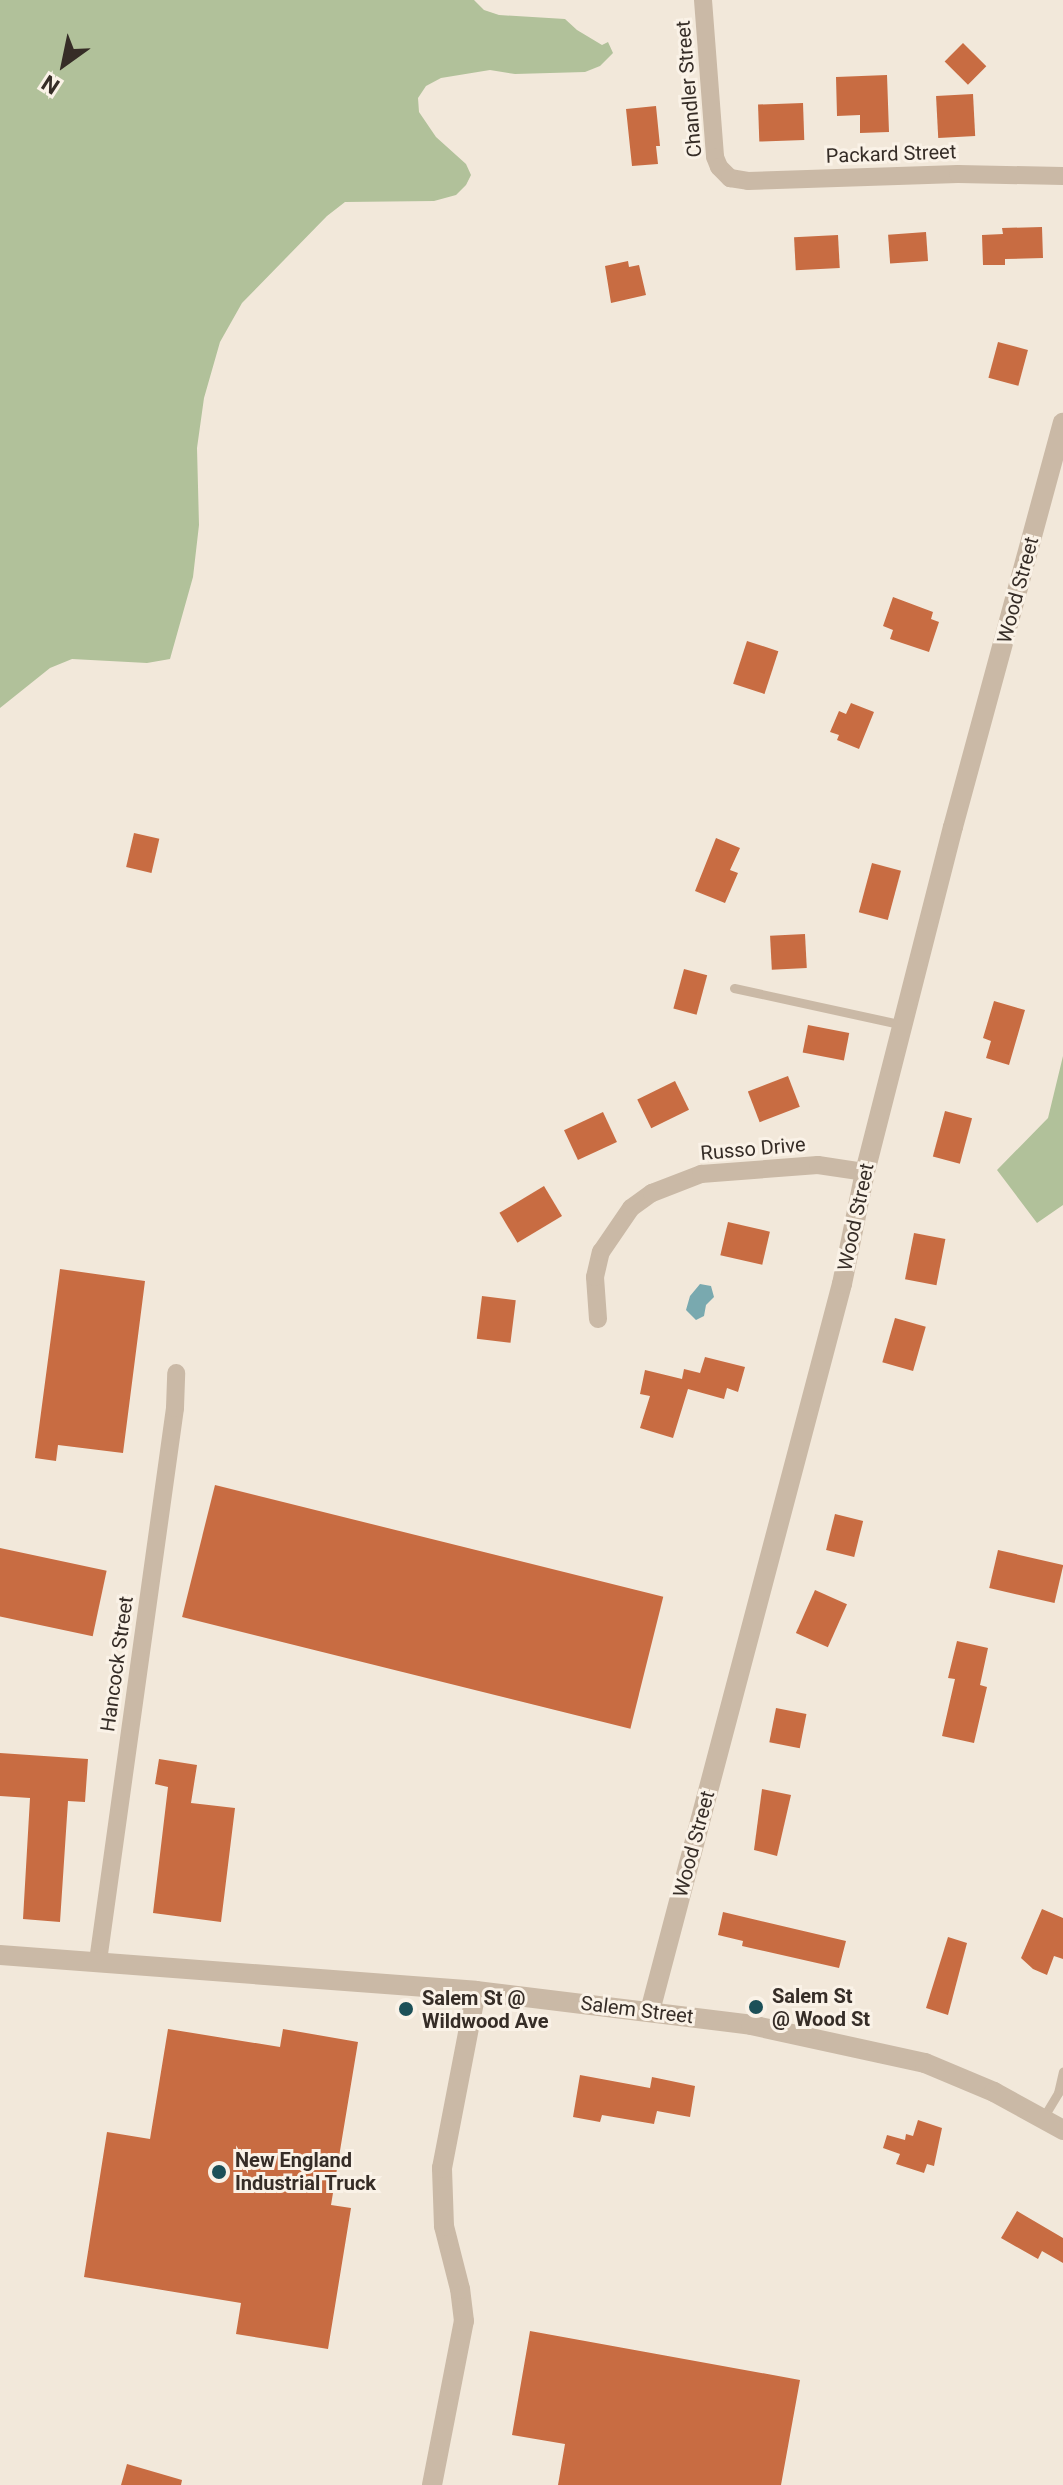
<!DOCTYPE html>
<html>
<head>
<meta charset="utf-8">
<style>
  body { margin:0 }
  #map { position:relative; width:1063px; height:2485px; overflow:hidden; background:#f2e8da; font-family:Roboto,sans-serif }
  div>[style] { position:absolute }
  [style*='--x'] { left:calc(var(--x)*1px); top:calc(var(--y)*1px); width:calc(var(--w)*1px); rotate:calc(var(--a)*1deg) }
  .green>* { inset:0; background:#b1c19a }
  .water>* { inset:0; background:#79a9af }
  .building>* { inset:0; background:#c86c42; transform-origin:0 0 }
  .service>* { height:9px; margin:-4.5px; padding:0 4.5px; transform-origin:4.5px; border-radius:4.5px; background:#cab9a6 }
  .minor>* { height:18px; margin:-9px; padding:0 9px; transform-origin:9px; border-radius:9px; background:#cab9a6 }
  .tertiary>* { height:20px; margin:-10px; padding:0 10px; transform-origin:10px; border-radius:10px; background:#cab9a6 }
  .dots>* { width:22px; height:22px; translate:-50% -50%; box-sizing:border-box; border:4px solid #faf2e7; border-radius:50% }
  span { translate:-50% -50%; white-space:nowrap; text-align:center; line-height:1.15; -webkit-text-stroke:6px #faf2e7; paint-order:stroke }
  .street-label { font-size:20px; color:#362d27 }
  .poi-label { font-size:20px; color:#362d27; font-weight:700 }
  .left { translate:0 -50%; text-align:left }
  .north { position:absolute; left:24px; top:24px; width:80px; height:80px; -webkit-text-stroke:6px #faf2e7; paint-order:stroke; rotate:213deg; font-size:22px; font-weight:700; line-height:32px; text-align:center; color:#362d27 }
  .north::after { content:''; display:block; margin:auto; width:28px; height:36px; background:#362d27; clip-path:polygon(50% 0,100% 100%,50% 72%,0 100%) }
</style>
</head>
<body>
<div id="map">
  <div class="green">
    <i style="clip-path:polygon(0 0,474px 0,484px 10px,499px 15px,565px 19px,577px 30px,602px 45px,608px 42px,613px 53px,600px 66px,585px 72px,515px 74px,490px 70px,441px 78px,426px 86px,418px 98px,419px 112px,436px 137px,466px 164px,471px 175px,466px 185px,456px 195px,434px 201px,345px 202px,327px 216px,242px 303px,220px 342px,204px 398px,197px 448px,199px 525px,193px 577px,170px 659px,147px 663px,72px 659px,50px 668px,0 708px)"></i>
    <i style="clip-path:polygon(1063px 1056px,1063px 1205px,1037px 1223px,997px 1170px,1048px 1118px)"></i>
  </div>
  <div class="water">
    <i style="clip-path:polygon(700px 1284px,711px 1286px,714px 1297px,706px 1305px,704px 1316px,696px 1320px,686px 1310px,690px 1296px)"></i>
  </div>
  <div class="building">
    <i style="left:963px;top:43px;width:33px;height:26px;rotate:45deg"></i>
    <i style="clip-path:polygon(887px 75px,889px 132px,860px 133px,860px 115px,837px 116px,836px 77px)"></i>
    <i style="left:973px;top:94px;width:42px;height:37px;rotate:87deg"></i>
    <i style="left:803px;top:103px;width:37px;height:45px;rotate:88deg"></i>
    <i style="clip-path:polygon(656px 106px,660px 146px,656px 146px,658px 164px,632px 166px,626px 109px)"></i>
    <i style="clip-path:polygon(1042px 227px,1043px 258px,1005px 259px,1005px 265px,983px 265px,982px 235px,1003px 234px,1002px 228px)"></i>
    <i style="left:926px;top:232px;width:29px;height:38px;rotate:86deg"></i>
    <i style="left:838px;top:235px;width:33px;height:44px;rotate:87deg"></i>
    <i style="clip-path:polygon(628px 261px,629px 267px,639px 265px,646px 295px,611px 303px,605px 266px)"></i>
    <i style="left:998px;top:342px;width:31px;height:37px;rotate:15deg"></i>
    <i style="clip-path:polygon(893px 597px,933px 612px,931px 619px,939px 622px,929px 652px,890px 639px,893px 630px,883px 626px)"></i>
    <i style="left:747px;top:641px;width:33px;height:45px;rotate:18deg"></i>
    <i style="clip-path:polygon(851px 703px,874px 712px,859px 749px,837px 740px,839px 735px,830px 732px,839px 711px,846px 714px)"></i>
    <i style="left:134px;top:833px;width:26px;height:35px;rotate:13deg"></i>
    <i style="clip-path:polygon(716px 838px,740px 848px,730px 870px,738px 873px,725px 903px,695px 891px)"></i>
    <i style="left:872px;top:863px;width:30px;height:51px;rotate:15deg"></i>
    <i style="left:805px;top:934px;width:34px;height:35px;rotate:87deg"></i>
    <i style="left:684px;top:969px;width:24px;height:41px;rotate:15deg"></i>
    <i style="clip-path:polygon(994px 1001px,1025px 1010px,1009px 1065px,986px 1058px,991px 1041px,983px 1038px)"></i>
    <i style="left:808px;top:1025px;width:42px;height:28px;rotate:11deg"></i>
    <i style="left:788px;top:1076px;width:33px;height:43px;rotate:69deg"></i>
    <i style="left:675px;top:1081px;width:32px;height:42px;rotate:64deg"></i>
    <i style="left:945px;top:1111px;width:28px;height:47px;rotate:15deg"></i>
    <i style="left:603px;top:1112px;width:33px;height:43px;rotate:65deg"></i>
    <i style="left:544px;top:1186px;width:35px;height:52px;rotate:59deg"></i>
    <i style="left:728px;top:1222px;width:43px;height:34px;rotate:13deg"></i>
    <i style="left:914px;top:1233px;width:32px;height:47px;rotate:11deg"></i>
    <i style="clip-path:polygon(60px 1269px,145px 1281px,123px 1453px,58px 1445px,56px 1461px,35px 1458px)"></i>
    <i style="left:482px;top:1296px;width:34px;height:43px;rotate:7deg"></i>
    <i style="left:895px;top:1318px;width:32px;height:46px;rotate:16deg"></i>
    <i style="clip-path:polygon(705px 1357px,745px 1367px,738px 1392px,727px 1388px,724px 1399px,688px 1389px,673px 1438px,640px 1428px,650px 1396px,640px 1394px,645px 1370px,682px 1379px,684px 1369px,700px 1373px)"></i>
    <i style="left:215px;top:1485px;width:462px;height:136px;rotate:14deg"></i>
    <i style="left:835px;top:1514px;width:29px;height:37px;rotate:14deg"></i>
    <i style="left:0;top:1548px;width:109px;height:67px;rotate:12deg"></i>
    <i style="left:998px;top:1550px;width:67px;height:39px;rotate:13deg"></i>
    <i style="left:815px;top:1590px;width:35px;height:47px;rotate:24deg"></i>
    <i style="clip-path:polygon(957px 1641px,988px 1648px,980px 1685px,987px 1687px,974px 1743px,942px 1736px,955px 1679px,948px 1678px)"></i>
    <i style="left:776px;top:1708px;width:31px;height:35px;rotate:11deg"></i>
    <i style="clip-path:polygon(0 1753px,88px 1759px,85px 1802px,68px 1801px,60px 1922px,23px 1919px,30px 1798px,0 1796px)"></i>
    <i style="clip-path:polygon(159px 1759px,197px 1765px,191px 1803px,235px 1808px,221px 1922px,153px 1913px,168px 1787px,155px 1784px)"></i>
    <i style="clip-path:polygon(762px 1789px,791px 1795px,777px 1856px,754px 1850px)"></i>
    <i style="clip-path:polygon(1042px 1909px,1063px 1918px,1063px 1959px,1054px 1956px,1047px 1975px,1033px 1969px,1021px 1958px)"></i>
    <i style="clip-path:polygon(723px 1912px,846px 1941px,839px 1968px,742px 1946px,743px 1941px,718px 1935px)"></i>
    <i style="clip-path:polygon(948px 1937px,967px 1943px,948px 2015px,926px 2008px)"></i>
    <i style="clip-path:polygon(168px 2029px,280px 2047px,283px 2029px,358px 2042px,331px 2205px,351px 2208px,328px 2349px,236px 2334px,241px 2303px,84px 2277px,107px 2132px,150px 2139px)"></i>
    <i style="clip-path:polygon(580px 2075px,650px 2088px,652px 2077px,695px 2086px,690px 2117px,657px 2111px,654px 2124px,602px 2115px,600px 2122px,573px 2117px)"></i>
    <i style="clip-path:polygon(918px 2120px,942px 2128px,934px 2166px,927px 2164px,924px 2173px,896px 2164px,900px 2154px,883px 2148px,887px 2135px,905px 2140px,906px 2134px,913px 2136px)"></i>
    <i style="clip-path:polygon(1017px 2211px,1063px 2238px,1063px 2263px,1042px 2251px,1038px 2259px,1001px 2238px)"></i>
    <i style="clip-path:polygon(530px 2331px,800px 2380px,781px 2485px,558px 2485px,565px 2444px,512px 2435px)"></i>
    <i style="clip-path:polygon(127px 2464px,182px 2480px,181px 2485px,121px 2485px)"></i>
  </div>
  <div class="service">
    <i style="--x:734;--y:988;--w:174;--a:12.3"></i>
    <i style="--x:1043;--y:2118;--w:29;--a:-59"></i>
    <i style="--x:1058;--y:2093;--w:22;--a:-77"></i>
  </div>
  <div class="minor">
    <i style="--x:703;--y:0;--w:157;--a:85.6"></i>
    <i style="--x:715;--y:157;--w:11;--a:68"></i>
    <i style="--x:719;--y:167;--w:16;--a:45"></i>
    <i style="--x:730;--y:178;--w:18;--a:9"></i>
    <i style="--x:748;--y:181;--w:210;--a:-1.9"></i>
    <i style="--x:958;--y:174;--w:105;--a:1.1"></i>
    <i style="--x:598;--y:1319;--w:42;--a:-94.1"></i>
    <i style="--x:595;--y:1277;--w:26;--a:-77"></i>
    <i style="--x:601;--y:1252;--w:53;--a:-55.7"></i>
    <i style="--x:631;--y:1208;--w:26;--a:-36"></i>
    <i style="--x:652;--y:1193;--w:53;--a:-21.2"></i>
    <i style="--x:701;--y:1174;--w:117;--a:-4.4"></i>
    <i style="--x:818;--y:1165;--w:48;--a:8.5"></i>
    <i style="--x:98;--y:1961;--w:558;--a:-82.07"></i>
    <i style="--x:175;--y:1408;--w:35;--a:-88"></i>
  </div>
  <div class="tertiary">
    <i style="--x:0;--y:1955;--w:477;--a:4.3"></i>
    <i style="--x:476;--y:1991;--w:277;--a:7"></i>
    <i style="--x:751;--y:2025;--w:178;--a:12.3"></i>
    <i style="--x:925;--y:2063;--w:75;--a:22.8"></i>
    <i style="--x:994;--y:2092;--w:79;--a:28.8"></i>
    <i style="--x:650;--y:2011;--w:752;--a:-75.21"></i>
    <i style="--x:842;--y:1284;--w:114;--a:-78.4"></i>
    <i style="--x:865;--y:1172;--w:356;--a:-75.7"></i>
    <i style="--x:953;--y:827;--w:419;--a:-74.8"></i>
    <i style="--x:432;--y:2485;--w:167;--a:-79"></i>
    <i style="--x:464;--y:2321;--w:32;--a:-97"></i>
    <i style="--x:460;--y:2289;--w:65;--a:-104.3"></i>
    <i style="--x:444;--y:2226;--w:58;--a:-92"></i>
    <i style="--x:442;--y:2168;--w:180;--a:-79.1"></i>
  </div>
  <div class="dots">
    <i style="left:756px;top:2007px;background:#1c5058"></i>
    <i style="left:406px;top:2009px;background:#1c5058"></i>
    <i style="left:219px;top:2172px;background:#1c5058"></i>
  </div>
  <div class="street-label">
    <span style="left:689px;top:89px;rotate:-95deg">Chandler Street</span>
    <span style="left:891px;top:154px;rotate:-2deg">Packard Street</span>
    <span style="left:1018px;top:590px;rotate:-75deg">Wood Street</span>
    <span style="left:753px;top:1149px;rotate:-5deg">Russo Drive</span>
    <span style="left:856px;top:1217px;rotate:-78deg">Wood Street</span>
    <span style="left:117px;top:1664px;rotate:-82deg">Hancock Street</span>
    <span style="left:694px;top:1844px;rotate:-75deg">Wood Street</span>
    <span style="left:637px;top:2010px;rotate:7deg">Salem Street</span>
  </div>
  <div class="poi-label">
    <span class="left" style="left:772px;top:2008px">Salem St<br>@ Wood St</span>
    <span class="left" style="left:422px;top:2010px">Salem St @<br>Wildwood Ave</span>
    <span class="left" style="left:235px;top:2172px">New England<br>Industrial Truck</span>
  </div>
  <div class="north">N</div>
</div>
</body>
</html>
